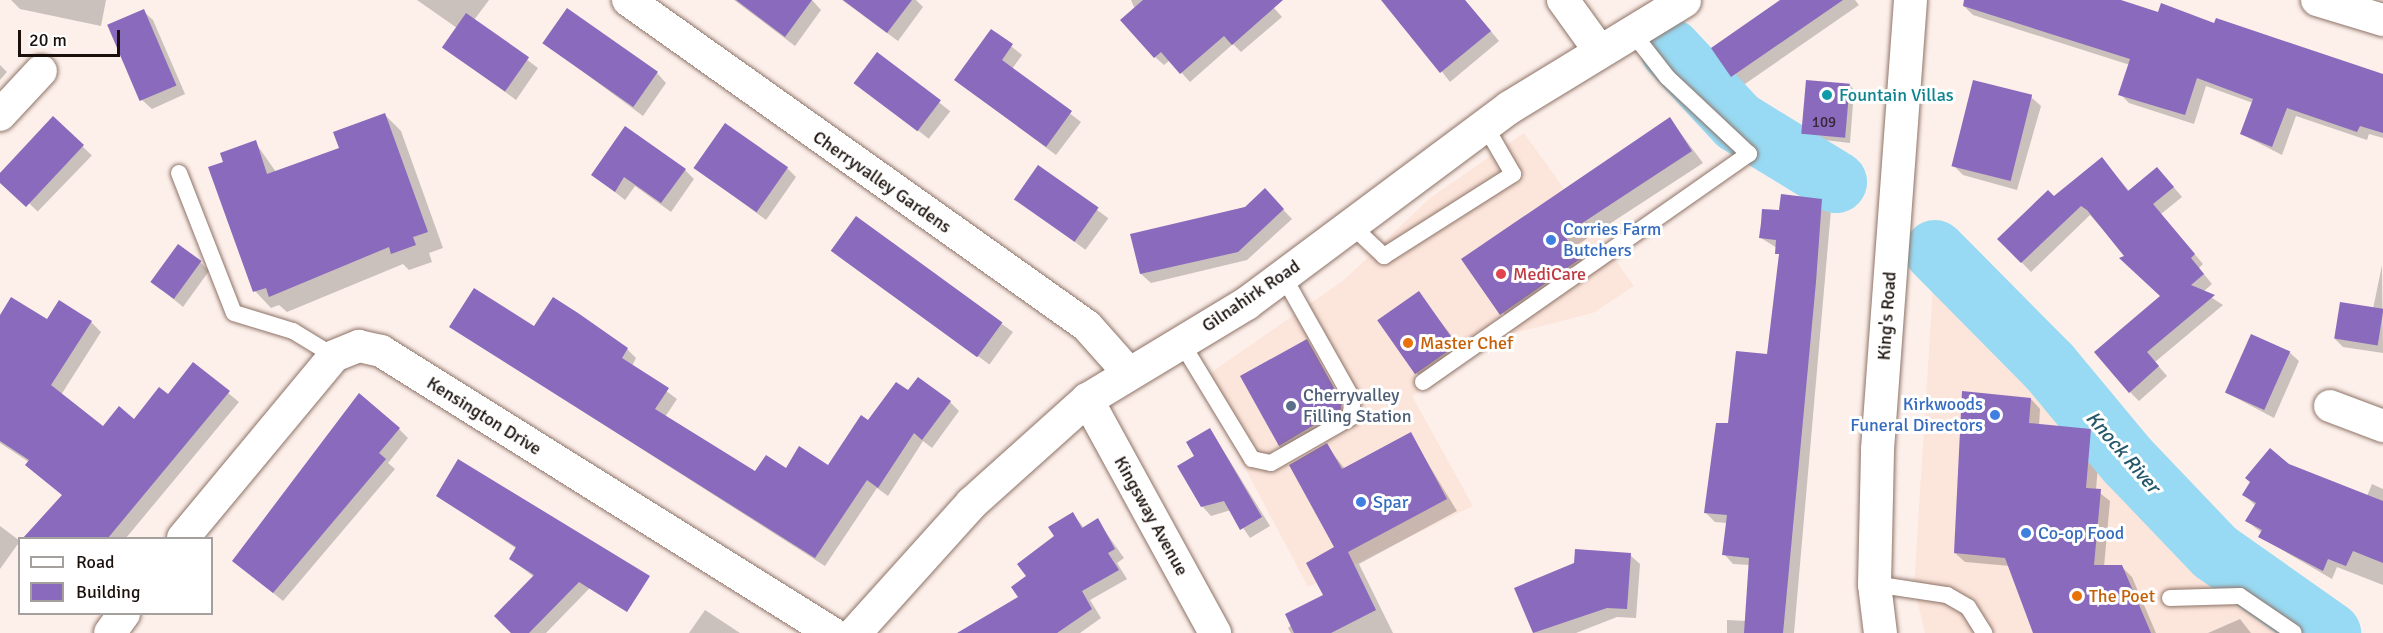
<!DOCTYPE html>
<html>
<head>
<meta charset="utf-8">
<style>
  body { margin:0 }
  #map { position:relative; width:2383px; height:633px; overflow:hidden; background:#fdf0eb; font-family:Signika,sans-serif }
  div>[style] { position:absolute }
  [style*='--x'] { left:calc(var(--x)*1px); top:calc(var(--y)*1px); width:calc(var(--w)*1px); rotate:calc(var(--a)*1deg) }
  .built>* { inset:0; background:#fce5db }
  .shadow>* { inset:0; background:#0003; transform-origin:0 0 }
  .river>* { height:62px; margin:-31px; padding:0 31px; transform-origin:31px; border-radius:31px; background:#98daf3 }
  .building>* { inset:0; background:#8a6abc; transform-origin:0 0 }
  .roads { filter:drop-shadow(0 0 2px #8d7367) drop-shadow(0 0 2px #8d7367) }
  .service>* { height:16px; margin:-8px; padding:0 8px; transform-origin:8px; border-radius:8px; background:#fff }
  .minor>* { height:32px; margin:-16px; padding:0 16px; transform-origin:16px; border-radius:16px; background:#fff }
  .tertiary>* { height:33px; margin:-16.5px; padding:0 16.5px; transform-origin:16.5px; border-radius:16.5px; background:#fff }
  .dots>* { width:16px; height:16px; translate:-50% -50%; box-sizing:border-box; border:3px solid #fff; border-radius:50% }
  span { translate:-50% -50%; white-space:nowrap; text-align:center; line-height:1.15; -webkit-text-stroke:6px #fff; paint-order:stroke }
  .number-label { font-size:15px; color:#372738 }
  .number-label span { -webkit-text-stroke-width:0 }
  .culture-label { font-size:18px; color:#0d838f }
  .left { translate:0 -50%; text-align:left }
  .street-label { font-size:18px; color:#1b110c }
  .shop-label { font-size:18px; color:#366cbe }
  .right { translate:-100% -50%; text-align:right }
  .health-label { font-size:18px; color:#be3a42 }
  .food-label { font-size:18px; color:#c56008 }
  .service-label { font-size:18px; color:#4e5e75 }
  .water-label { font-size:20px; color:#245769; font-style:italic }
  .legend { position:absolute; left:18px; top:537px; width:195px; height:78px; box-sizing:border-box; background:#fff; border:2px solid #a4a09e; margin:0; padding:8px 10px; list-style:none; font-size:18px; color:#1b110c }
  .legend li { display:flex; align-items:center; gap:12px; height:30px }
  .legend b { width:30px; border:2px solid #a4a09e }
  .scale { position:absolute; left:18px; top:30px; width:102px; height:27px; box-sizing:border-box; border:3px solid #1b110c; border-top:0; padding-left:8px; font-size:18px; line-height:21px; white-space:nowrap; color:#1b110c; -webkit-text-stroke:4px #fff; paint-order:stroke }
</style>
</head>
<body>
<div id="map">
  <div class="built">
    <i style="clip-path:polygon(1524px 133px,1634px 286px,1593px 313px,1502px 336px,1412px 396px,1473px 506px,1308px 587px,1199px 381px,1344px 280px,1430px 198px)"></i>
    <i style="clip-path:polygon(1934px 270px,1946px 271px,2046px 374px,2199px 568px,2278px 633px,1925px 633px,1914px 587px)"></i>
  </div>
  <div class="shadow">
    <i style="clip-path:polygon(11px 0,106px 0,101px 26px,20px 9px)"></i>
    <i style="clip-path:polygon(417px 0,489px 0,474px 20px,538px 68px,516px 100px,444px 47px,457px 28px)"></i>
    <i style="clip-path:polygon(734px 0,812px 0,821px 10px,795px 46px)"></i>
    <i style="clip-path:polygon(842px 0,916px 0,923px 7px,898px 41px)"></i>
    <i style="clip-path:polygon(1131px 0,1267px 0,1282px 17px,1241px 52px,1233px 44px,1190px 82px,1170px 60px,1164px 65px,1155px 57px)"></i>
    <i style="clip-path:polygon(1386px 0,1465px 0,1499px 41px,1450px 82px)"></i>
    <i style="clip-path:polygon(1782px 0,1855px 0,1859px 5px,1742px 86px,1713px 48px)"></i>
    <i style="clip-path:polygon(1966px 0,2116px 0,2383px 88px,2383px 138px,2369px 134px,2367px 140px,2296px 116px,2282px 155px,2241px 134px,2253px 103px,2206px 86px,2194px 124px,2129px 103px,2120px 94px,2130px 65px,1973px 15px,1964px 6px)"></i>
    <i style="clip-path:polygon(143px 11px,153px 20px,185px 94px,152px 109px,142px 100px)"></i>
    <i style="clip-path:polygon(992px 31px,1022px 55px,1012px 69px,1081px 122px,1056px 155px,956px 80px)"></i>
    <i style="clip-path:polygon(544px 43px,657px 73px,666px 83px,643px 116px)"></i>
    <i style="left:877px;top:54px;width:93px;height:35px;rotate:38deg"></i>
    <i style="clip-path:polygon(0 65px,7px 72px,0 80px)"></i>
    <i style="clip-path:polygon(1850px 85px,1854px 90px,1850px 143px,1807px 138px,1802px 134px)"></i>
    <i style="clip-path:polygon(2031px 97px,2041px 106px,2017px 190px,1963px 175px,1954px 166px)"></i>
    <i style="clip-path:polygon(385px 115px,401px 131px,443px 248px,429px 253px,432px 262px,409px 270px,403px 264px,287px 312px,279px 305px,271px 308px,255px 291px,225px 163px,255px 142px,276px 172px,341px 149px)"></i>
    <i style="left:53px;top:118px;width:54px;height:78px;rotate:44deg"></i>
    <i style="clip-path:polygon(1670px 119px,1703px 163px,1574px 247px,1591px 271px,1513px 326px,1463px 259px)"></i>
    <i style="clip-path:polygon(2102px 159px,2130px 192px,2166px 178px,2182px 197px,2161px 214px,2203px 264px,2199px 268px,2212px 284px,2203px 292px,2223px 305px,2155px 362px,2167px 376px,2139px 401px,2130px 392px,2162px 296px,2090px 215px,2031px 272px,1999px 239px)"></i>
    <i style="left:1038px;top:167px;width:87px;height:39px;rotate:36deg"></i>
    <i style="clip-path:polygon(696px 168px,787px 168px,796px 177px,766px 220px)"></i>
    <i style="clip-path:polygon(685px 170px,694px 179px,671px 212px,635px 186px,625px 200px,593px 175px)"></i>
    <i style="clip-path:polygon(1274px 200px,1292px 219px,1247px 260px,1151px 283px,1141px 274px,1132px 235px)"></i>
    <i style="clip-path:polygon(1821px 200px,1831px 210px,1794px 633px,1706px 633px,1727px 633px,1727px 620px,1747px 621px,1750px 565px,1733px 564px,1724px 554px,1727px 523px,1715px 522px,1706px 513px,1730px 425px,1768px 355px,1781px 257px,1777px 248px,1761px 238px,1780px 212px)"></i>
    <i style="left:856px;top:218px;width:194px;height:40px;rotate:36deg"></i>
    <i style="clip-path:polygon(200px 262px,209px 271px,183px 307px,152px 281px)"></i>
    <i style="clip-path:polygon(2382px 265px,2383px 353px,2343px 347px,2335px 339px,2373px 309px)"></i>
    <i style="clip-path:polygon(1418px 293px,1470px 359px,1430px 387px,1417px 374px)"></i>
    <i style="clip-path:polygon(0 318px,91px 322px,101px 332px,61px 395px,103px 428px,135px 421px,169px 397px,193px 364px,239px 402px,126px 538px,28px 535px,63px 496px,29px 462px,0 443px)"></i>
    <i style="clip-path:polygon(451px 327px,535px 329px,627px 349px,636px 358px,632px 366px,677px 399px,665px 417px,756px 473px,828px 467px,869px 422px,908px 393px,950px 402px,959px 411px,932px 448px,923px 441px,888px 496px,877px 488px,825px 566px)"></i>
    <i style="left:1306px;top:341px;width:83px;height:73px;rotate:62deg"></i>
    <i style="clip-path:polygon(2289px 352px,2299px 361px,2274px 418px,2227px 393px)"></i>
    <i style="clip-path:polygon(2031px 399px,2040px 409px,2039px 426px,2091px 431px,2100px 440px,2096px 490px,2110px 501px,2104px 567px,2122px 567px,2132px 577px,2156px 633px,2034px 633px,2010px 566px,1965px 562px,1955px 553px)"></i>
    <i style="clip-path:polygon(399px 429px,408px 438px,388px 463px,395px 469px,283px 601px,234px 561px)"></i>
    <i style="clip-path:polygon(1210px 429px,1270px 526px,1250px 538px,1231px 510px,1211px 516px,1202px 506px,1196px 456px)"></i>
    <i style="clip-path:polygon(1410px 434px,1457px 511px,1359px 564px,1393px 633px,1291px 633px,1288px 628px,1325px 595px,1336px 547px,1326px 445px,1345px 469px)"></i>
    <i style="clip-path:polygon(2288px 466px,2367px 496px,2372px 484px,2383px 489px,2383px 585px,2337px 567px,2332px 579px,2260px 537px,2262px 533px,2247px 521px,2256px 506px,2244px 495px)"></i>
    <i style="clip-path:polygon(438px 496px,617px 560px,546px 633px,513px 633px,534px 577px,511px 559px,517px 549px)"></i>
    <i style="clip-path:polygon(1073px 514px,1084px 528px,1097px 520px,1124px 558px,1117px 563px,1127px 579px,1090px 600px,1101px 618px,1080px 633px,983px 633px,1020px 597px,1028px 576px)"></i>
    <i style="clip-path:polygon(0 526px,20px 541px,0 569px)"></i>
    <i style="clip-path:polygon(1630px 555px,1640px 564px,1636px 618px,1617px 617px,1576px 633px,1534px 633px,1516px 589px)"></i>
    <i style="clip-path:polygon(705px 610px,740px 633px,689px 633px)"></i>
    <i style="clip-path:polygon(2240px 619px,2251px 633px,2208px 633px)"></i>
  </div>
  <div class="river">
    <i style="--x:1671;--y:50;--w:98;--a:47.1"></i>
    <i style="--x:1738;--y:122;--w:115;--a:31.5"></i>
    <i style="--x:1935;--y:251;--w:162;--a:45.3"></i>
    <i style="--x:2049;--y:366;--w:124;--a:50.3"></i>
    <i style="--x:2128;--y:461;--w:126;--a:46.3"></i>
    <i style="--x:2215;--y:552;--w:141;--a:35.2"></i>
  </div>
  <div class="building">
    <i style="clip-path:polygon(736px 0,812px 0,785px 37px)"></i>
    <i style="clip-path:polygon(843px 0,912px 0,887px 33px)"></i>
    <i style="clip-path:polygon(1143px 0,1283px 0,1232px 45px,1224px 36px,1180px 74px,1161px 52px,1154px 58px,1120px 20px)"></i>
    <i style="clip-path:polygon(1381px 0,1465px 0,1491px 31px,1440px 73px)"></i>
    <i style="clip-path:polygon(1780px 0,1843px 0,1731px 77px,1711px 48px)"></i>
    <i style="clip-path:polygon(1964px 0,2121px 0,2158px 12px,2161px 3px,2214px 23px,2216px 18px,2383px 74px,2383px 133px,2360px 126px,2357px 132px,2287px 108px,2272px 147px,2240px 134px,2253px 99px,2197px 78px,2185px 115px,2118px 95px,2130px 59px,1963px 6px)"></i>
    <i style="left:567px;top:8px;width:111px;height:43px;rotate:35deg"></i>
    <i style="left:144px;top:9px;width:83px;height:40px;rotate:67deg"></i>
    <i style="left:466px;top:13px;width:77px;height:42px;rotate:35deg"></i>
    <i style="clip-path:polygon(991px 29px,1013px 44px,1002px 60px,1072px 111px,1046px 147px,954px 80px)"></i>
    <i style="left:877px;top:52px;width:80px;height:39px;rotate:37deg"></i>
    <i style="left:1806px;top:80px;width:44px;height:54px;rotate:5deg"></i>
    <i style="left:1973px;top:80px;width:61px;height:89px;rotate:14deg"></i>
    <i style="clip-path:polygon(385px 113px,428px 232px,413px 237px,416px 245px,391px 254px,389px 247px,269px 297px,266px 288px,253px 292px,208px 167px,223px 162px,220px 153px,256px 140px,267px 174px,339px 148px,333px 132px)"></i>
    <i style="clip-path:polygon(53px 116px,84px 145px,26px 207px,0 183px,0 173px)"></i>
    <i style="clip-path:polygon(1670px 117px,1692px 151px,1564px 235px,1580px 259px,1500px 315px,1461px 259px)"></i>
    <i style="left:725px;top:123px;width:77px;height:55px;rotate:35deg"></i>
    <i style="clip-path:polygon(625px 126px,686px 169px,661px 203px,624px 177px,615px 192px,591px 175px)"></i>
    <i style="clip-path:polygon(2102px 157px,2128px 191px,2157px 167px,2174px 187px,2153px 204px,2195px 254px,2191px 258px,2204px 274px,2191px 285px,2215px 295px,2147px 352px,2159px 366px,2129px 393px,2094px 352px,2160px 296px,2119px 258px,2124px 256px,2087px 210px,2081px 206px,2021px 263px,1997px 239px,2048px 190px,2054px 196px)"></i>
    <i style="left:1038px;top:165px;width:74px;height:42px;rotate:35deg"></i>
    <i style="clip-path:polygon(1265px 188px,1284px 209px,1238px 252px,1140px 274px,1130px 234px,1245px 207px)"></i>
    <i style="clip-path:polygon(1781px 194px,1822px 199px,1816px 282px,1783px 633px,1744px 633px,1749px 558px,1722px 555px,1727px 515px,1704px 513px,1716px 423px,1728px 423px,1736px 351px,1767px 354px,1779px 254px,1775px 254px,1776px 240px,1759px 238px,1761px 223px,1762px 209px,1779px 210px)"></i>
    <i style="left:856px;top:216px;width:181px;height:43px;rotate:36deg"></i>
    <i style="left:178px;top:244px;width:29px;height:47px;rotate:36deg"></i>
    <i style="clip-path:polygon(474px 288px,534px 326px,553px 297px,578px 313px,628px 348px,622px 358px,669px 388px,655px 409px,755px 471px,766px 455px,786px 468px,799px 446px,828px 465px,861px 415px,868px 420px,896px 382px,908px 390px,918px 377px,951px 401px,922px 440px,914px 433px,878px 488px,867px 480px,815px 558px,449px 327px)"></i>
    <i style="left:1419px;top:291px;width:66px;height:51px;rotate:55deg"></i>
    <i style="clip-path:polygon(11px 297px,47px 319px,59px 300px,92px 321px,51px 385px,103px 426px,119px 406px,134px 419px,159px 387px,168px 394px,193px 362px,230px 391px,108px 538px,23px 538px,62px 495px,25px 465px,29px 460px,0 441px,0 315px)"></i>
    <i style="left:2340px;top:302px;width:44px;height:37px;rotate:9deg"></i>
    <i style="left:2251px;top:334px;width:43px;height:64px;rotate:24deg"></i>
    <i style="clip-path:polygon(1307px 339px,1342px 402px,1341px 409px,1279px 446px,1240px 376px)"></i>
    <i style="clip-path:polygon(1962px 391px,2031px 398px,2029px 423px,2091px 429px,2086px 488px,2101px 489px,2094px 565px,2122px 565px,2151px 633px,2033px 633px,2005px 558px,1954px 553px)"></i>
    <i style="clip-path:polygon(359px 393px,400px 428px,379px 453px,386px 459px,273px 593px,232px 561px)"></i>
    <i style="clip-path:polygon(1210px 428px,1262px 517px,1240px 530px,1224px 501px,1201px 507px,1177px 466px,1194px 456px,1186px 442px)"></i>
    <i style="clip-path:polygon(1411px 432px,1447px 499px,1348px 552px,1376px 610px,1331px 633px,1294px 633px,1285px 614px,1323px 595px,1306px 563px,1334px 547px,1289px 465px,1327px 443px,1342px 469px)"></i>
    <i style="clip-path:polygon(2270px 448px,2289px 464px,2383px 501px,2383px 563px,2353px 551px,2346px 566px,2328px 559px,2323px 571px,2258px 537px,2262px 530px,2245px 521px,2256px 503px,2242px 495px,2250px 482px,2245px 478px)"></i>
    <i style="clip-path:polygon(458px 459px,650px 576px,627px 612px,579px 582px,529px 633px,511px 633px,494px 616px,534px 575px,509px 559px,516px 547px,436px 496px)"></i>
    <i style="clip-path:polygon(1073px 512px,1082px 528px,1098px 518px,1115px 549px,1108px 553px,1119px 570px,1082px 591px,1092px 609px,1057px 633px,957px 633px,1018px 597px,1011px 587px,1026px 576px,1017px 564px,1054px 536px,1048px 527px)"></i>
    <i style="clip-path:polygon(1575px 549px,1631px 553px,1627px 609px,1607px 608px,1533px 633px,1514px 588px,1574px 563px)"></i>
  </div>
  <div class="roads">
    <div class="service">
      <i style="--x:179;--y:173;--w:150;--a:68.6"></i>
      <i style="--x:234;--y:313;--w:62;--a:17"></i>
      <i style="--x:293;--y:331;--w:48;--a:31.4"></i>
      <i style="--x:1350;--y:224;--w:47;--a:43.3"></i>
      <i style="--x:1384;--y:256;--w:153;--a:-32.4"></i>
      <i style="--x:1513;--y:174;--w:58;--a:-120.1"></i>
      <i style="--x:1181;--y:342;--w:137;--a:58.7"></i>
      <i style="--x:1252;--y:459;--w:19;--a:12"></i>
      <i style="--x:1271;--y:463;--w:91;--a:-29.7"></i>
      <i style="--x:1350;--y:418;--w:18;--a:-81"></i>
      <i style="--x:1353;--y:400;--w:142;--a:-119.4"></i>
      <i style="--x:1423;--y:382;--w:398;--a:-35"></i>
      <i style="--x:1749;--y:154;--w:112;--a:-136.8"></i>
      <i style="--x:1667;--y:77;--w:57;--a:-127.9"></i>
      <i style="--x:1874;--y:584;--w:74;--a:8.6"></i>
      <i style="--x:1947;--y:595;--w:24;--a:30"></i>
      <i style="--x:1968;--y:607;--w:31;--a:58"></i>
      <i style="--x:2170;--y:598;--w:70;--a:-1.6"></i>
      <i style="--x:2240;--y:596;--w:65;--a:34.4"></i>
    </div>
    <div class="minor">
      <i style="--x:628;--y:0;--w:563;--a:35.38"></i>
      <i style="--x:1087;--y:326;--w:62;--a:48.3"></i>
      <i style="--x:1563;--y:0;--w:62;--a:54.2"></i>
      <i style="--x:2317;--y:0;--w:69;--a:16.9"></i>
      <i style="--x:0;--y:115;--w:60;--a:-47"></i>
      <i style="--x:1087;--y:399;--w:267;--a:61.3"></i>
      <i style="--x:2330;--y:406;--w:57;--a:20.7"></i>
      <i style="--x:183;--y:538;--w:236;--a:-50.3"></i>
      <i style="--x:334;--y:356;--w:27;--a:-22"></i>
      <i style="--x:359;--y:346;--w:23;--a:13"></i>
      <i style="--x:381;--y:351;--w:532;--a:32.02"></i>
      <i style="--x:110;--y:633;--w:24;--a:-54"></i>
    </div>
    <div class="tertiary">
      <i style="--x:854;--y:633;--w:175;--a:-48"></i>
      <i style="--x:971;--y:503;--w:156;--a:-41.9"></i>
      <i style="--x:1087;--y:399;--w:186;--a:-31.1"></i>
      <i style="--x:1246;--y:303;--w:328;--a:-36.7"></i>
      <i style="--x:1509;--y:107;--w:205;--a:-31.4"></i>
      <i style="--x:1880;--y:633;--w:49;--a:-97"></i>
      <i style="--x:1874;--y:584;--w:135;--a:-88.7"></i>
      <i style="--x:1877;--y:449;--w:450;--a:-85.8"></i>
    </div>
  </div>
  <div class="dots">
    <i style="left:1827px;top:95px;background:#0f9aa8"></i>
    <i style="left:1551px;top:240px;background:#3f7fe0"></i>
    <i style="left:1501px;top:274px;background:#e0444e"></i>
    <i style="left:1408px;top:343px;background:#e8710a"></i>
    <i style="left:1291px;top:406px;background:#5c6f8a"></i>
    <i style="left:1995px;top:415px;background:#3f7fe0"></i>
    <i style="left:1361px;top:502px;background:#3f7fe0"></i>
    <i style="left:2026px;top:533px;background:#3f7fe0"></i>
    <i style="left:2077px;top:596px;background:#e8710a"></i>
  </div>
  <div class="number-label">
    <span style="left:1824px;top:123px">109</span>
  </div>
  <div class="culture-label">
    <span class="left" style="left:1839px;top:95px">Fountain Villas</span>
  </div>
  <div class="street-label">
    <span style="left:882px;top:182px;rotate:35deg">Cherryvalley Gardens</span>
    <span style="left:1251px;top:296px;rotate:-34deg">Gilnahirk Road</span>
    <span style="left:1887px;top:316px;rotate:-86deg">King's Road</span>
    <span style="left:484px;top:416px;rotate:32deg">Kensington Drive</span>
    <span style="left:1151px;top:516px;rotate:61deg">Kingsway Avenue</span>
  </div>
  <div class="shop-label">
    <span class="left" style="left:1563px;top:240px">Corries Farm<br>Butchers</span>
    <span class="right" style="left:1983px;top:415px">Kirkwoods<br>Funeral Directors</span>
    <span class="left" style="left:1373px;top:502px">Spar</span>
    <span class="left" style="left:2038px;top:533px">Co-op Food</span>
  </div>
  <div class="health-label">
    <span class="left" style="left:1513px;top:274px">MediCare</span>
  </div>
  <div class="food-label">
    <span class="left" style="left:1420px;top:343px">Master Chef</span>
    <span class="left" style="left:2089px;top:596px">The Poet</span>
  </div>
  <div class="service-label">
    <span class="left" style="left:1303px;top:406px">Cherryvalley<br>Filling Station</span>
  </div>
  <div class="water-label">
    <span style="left:2123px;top:452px;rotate:49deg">Knock River</span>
  </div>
  <ul class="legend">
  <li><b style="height:8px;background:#fff"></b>Road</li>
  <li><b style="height:16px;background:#8a6abc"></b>Building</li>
  </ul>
  <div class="scale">20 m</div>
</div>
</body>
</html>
